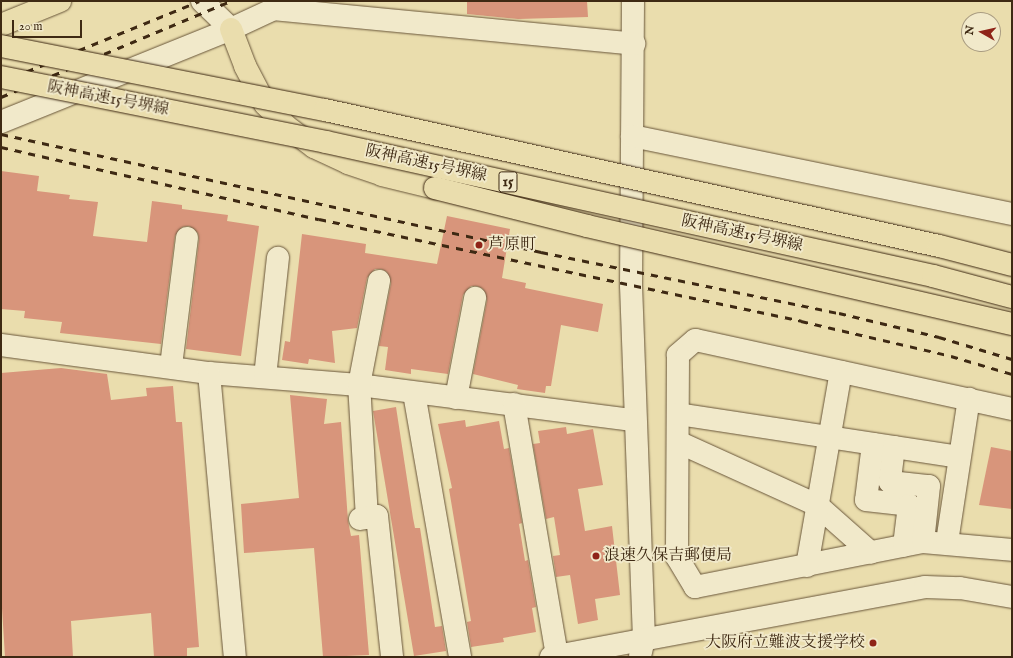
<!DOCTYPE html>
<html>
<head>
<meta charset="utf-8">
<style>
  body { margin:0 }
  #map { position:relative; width:1013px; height:658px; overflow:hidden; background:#eaddad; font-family:"IM FELL English","Noto Serif JP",serif }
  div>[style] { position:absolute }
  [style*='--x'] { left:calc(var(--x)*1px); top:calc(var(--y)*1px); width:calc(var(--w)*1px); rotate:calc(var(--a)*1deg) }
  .building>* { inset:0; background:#d8957b }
  .roads { filter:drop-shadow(0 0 1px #69563a) drop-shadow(0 0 1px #69563a) }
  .minor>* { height:22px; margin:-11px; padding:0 11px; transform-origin:11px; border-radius:11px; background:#f1e9ca }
  .major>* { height:22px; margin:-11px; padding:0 11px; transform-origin:11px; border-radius:11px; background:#eaddad }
  .highway>* { height:22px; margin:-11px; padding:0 11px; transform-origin:11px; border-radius:11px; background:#eaddad }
  .rail>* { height:3px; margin-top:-1.5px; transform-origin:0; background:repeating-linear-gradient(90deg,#3e2913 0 7px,transparent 0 14px) }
  .bridges { filter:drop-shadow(0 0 1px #3e2913) drop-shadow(0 0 1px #3e2913) }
  .highway-bridge>* { height:22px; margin:-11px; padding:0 11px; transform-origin:11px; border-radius:11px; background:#eaddad }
  .dots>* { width:11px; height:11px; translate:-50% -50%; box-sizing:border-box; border:2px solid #f1e9ca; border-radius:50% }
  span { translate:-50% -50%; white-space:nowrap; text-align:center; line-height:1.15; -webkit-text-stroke:3.5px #f1e9ca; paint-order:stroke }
  .shield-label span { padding:1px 3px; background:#f1e9ca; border:1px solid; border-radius:3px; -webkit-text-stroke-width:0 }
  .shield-label { font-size:15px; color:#3e2913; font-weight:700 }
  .street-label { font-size:16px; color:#3e2913 }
  .poi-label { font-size:16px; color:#3e2913 }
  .left { translate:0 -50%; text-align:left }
  .right { translate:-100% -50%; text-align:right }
  .frame { position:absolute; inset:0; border:2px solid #3e2913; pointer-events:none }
  .north { position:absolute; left:961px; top:12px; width:40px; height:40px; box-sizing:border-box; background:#f1e9ca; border:1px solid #a99c81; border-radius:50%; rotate:278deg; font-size:11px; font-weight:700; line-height:16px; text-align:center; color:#3e2913 }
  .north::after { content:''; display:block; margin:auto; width:14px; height:18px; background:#8f2418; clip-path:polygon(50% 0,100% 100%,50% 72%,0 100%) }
  .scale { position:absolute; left:12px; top:20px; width:70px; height:18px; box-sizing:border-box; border:2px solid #3e2913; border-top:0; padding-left:5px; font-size:12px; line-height:14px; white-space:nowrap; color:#3e2913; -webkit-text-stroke:3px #f1e9ca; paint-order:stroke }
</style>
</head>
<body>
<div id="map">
  <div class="building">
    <i style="clip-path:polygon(467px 1px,587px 1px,588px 17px,518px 19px,467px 14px)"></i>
    <i style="clip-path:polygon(1px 171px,39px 176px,37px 191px,70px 195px,69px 199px,98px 202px,93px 236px,147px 242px,152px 201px,182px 205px,182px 209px,228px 215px,227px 221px,259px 226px,241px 356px,186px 349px,199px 240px,198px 233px,189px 226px,182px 227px,175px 236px,161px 344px,60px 333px,62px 322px,24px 318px,25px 311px,1px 309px)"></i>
    <i style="clip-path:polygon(447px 216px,510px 229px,502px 278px,526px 283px,525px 288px,603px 304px,598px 332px,561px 325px,551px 386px,546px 386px,545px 393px,517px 389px,518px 385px,473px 374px,487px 300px,483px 289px,477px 286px,471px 286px,463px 295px,448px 374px,411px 369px,411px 374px,385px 370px,388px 347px,379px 346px,391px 283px,387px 272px,381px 269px,375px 269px,367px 278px,357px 328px,332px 331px,335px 363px,309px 359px,308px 364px,282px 360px,285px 341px,290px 342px,302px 234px,366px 244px,365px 253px,437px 264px)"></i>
    <i style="clip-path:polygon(61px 368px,107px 374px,111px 400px,147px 396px,146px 388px,173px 386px,176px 422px,182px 422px,199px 647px,187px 648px,187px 657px,154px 657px,151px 613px,71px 621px,73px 657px,5px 657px,1px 592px,1px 373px)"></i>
    <i style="clip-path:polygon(290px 395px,327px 399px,324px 424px,341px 422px,348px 521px,351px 536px,359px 535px,369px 655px,323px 657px,314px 548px,244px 553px,241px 504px,299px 498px)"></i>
    <i style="clip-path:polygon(396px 407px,413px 518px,415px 528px,420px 528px,435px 627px,442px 626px,446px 651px,414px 656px,373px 411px)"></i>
    <i style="clip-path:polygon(465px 420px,466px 427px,499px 421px,504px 449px,509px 448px,522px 523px,519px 524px,525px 561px,528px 560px,536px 607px,532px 608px,536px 632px,503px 638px,504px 642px,471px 647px,467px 622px,471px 621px,449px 489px,452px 488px,438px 424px)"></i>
    <i style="clip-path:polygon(566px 427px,567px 434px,593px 429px,603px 485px,578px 489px,585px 531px,612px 526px,620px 595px,595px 599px,598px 620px,578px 624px,570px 575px,556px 577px,553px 556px,560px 555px,554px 517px,546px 519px,533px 444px,540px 443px,538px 431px)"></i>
    <i style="clip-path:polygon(991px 447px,1012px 451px,1012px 509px,979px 505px)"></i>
  </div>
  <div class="roads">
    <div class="minor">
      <i style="--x:202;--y:1;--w:40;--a:44"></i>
      <i style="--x:633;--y:1;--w:284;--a:90.4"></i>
      <i style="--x:631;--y:285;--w:354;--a:87.9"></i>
      <i style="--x:644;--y:639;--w:18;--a:103"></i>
      <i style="--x:273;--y:9;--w:363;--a:5.5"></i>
      <i style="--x:1;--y:122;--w:248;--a:-22"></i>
      <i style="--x:231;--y:29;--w:62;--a:-24.9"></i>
      <i style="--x:632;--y:136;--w:388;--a:11.6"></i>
      <i style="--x:1;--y:345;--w:210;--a:7.7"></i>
      <i style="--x:209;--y:373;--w:150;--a:4.6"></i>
      <i style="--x:359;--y:385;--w:277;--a:7.3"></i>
      <i style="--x:171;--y:366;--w:129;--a:-82.9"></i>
      <i style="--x:209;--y:373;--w:285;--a:84.8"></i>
      <i style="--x:265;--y:377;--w:120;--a:-83.8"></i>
      <i style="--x:414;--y:393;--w:268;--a:80.1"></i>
      <i style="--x:456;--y:398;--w:102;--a:-79.2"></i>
      <i style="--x:514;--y:404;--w:256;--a:80.3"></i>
      <i style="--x:1012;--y:409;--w:324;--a:-167.7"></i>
      <i style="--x:695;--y:340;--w:23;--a:139"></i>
      <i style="--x:678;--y:355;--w:202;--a:90.3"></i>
      <i style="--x:677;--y:557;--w:35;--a:59"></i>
      <i style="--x:695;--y:587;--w:232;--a:-11.2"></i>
      <i style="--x:923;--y:542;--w:89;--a:5.1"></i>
      <i style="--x:678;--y:414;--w:284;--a:8.7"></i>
      <i style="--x:678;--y:442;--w:153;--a:24.4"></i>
      <i style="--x:817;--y:505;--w:72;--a:41.6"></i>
      <i style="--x:873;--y:444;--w:56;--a:97.1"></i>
      <i style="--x:866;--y:500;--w:43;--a:6.6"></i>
      <i style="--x:909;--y:505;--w:41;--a:97"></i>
      <i style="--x:894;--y:447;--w:35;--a:97"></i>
      <i style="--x:890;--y:482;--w:39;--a:6"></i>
      <i style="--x:929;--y:486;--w:56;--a:96.1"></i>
      <i style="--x:367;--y:518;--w:133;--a:-93.4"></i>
      <i style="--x:359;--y:385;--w:106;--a:-79.1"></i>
      <i style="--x:360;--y:519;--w:17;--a:-10"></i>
      <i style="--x:377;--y:516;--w:142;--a:83.9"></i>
      <i style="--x:947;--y:542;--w:145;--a:-81.3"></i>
      <i style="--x:807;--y:566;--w:197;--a:-80.1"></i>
      <i style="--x:551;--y:657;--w:380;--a:-10.6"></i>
      <i style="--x:925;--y:587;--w:35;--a:2"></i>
      <i style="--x:960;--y:588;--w:53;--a:9.8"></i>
    </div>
    <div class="major">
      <i style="--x:1;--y:25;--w:64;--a:-22.1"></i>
    </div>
    <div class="highway">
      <i style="--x:231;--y:29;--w:40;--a:69"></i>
      <i style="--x:245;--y:66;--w:43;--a:62.2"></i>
      <i style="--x:265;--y:104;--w:30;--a:46"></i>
      <i style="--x:286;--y:126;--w:35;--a:37"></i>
      <i style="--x:314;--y:147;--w:38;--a:25"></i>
      <i style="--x:348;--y:163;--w:36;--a:19"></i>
      <i style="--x:382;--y:175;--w:55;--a:13.8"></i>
    </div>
  </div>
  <div class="rail">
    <i style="--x:1;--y:82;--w:214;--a:-22.2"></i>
    <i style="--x:1;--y:97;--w:248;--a:-22.7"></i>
    <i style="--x:1;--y:134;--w:553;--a:12.33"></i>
    <i style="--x:541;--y:252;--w:304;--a:11.6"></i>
    <i style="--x:839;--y:313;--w:103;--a:13.5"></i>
    <i style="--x:939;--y:337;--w:76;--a:16.8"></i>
    <i style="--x:1;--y:147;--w:326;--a:12.8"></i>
    <i style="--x:319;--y:219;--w:493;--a:11.9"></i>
    <i style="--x:801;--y:321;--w:154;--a:13.1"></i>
    <i style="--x:951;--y:356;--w:64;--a:16.4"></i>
  </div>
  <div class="bridges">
    <div class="highway-bridge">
      <i style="--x:1;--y:46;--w:330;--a:11.2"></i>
      <i style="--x:325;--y:110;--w:629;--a:12.49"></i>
      <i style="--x:939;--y:246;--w:75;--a:14.6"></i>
      <i style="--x:1;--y:77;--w:331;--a:11.3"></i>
      <i style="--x:326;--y:142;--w:622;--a:12.45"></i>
      <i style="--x:933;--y:276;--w:82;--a:14.9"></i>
      <i style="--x:435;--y:188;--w:157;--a:14"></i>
      <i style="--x:587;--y:226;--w:436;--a:13"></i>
    </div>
  </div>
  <div class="dots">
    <i style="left:479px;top:245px;background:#8f2418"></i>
    <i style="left:596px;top:556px;background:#8f2418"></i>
    <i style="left:873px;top:643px;background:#8f2418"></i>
  </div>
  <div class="shield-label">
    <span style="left:508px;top:182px">15</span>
  </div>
  <div class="street-label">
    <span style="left:108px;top:99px;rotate:11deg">阪神高速15号堺線</span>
    <span style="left:426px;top:164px;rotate:12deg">阪神高速15号堺線</span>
    <span style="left:742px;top:234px;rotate:12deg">阪神高速15号堺線</span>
  </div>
  <div class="poi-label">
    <span class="left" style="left:488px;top:245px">芦原町</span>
    <span class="left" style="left:604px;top:556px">浪速久保吉郵便局</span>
    <span class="right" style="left:865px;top:643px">大阪府立難波支援学校</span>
  </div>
  <div class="frame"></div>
  <div class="north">N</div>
  <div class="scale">20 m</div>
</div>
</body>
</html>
